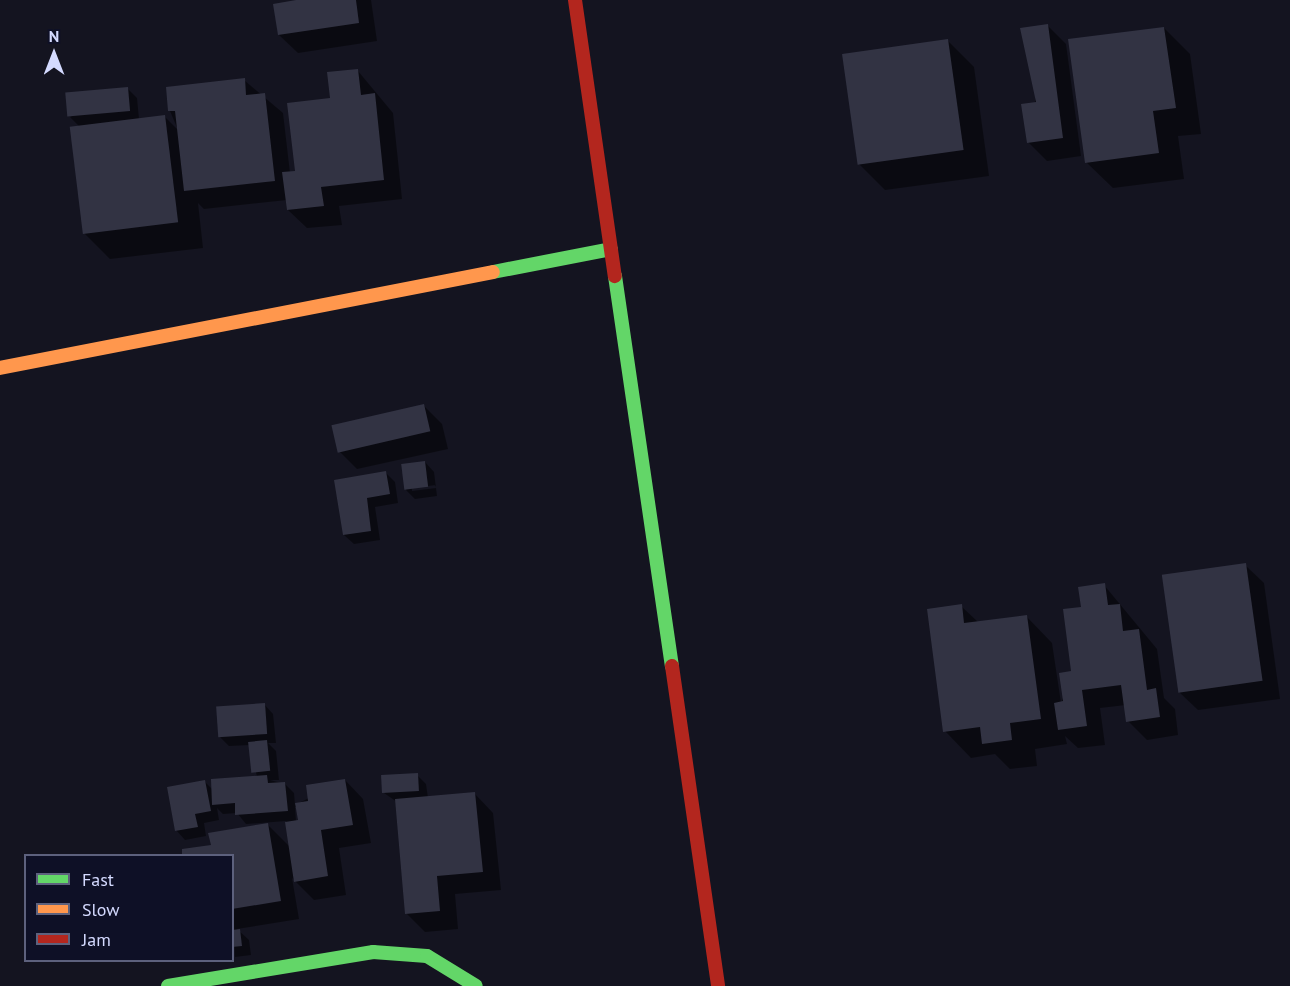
<!DOCTYPE html>
<html>
<head>
<meta charset="utf-8">
<style>
  body { margin:0 }
  #map { position:relative; width:1290px; height:986px; overflow:hidden; background:#141420; font-family:"PT Sans",sans-serif }
  div>[style] { position:absolute }
  [style*='--x'] { left:calc(var(--x)*1px); top:calc(var(--y)*1px); width:calc(var(--w)*1px); rotate:calc(var(--a)*1deg) }
  .shadow>* { inset:0; background:#0007 }
  .building>* { inset:0; background:#323343; transform-origin:0 0 }
  .fast>* { height:14px; margin:-7px; padding:0 7px; transform-origin:7px; border-radius:7px; background:#63d668 }
  .slow>* { height:14px; margin:-7px; padding:0 7px; transform-origin:7px; border-radius:7px; background:#ff974d }
  .jam>* { height:14px; margin:-7px; padding:0 7px; transform-origin:7px; border-radius:7px; background:#b3261e }
  span { translate:-50% -50%; white-space:nowrap; text-align:center; line-height:1.15; -webkit-text-stroke:5px #0e1026; paint-order:stroke }
  .legend { position:absolute; left:24px; top:854px; width:210px; height:108px; box-sizing:border-box; background:#0e1026; border:2px solid #5d617d; margin:0; padding:8px 10px; list-style:none; font-size:18px; color:#d4daff }
  .legend li { display:flex; align-items:center; gap:12px; height:30px }
  .legend b { width:30px; border:2px solid #5d617d }
  .north { position:absolute; left:24px; top:24px; width:60px; height:60px; -webkit-text-stroke:4px #0e1026; paint-order:stroke; rotate:0deg; font-size:16px; font-weight:700; line-height:24px; text-align:center; color:#d4daff }
  .north::after { content:''; display:block; margin:auto; width:21px; height:27px; background:#d4daff; clip-path:polygon(50% 0,100% 100%,50% 72%,0 100%) }
</style>
</head>
<body>
<div id="map">
  <div class="shadow">
    <i style="clip-path:polygon(301px 0,371px 0,377px 41px,298px 53px,279px 35px)"></i>
    <i style="clip-path:polygon(1048px 26px,1066px 44px,1081px 156px,1047px 161px,1028px 142px)"></i>
    <i style="clip-path:polygon(1164px 28px,1190px 54px,1201px 134px,1178px 136px,1184px 179px,1113px 188px,1086px 162px)"></i>
    <i style="clip-path:polygon(948px 41px,974px 67px,989px 176px,885px 190px,859px 164px)"></i>
    <i style="clip-path:polygon(358px 71px,393px 113px,402px 199px,339px 206px,342px 225px,307px 228px,288px 210px,287px 200px,204px 209px,198px 203px,203px 248px,110px 259px,84px 233px,79px 126px,70px 117px,127px 88px,137px 98px,139px 119px,164px 116px,178px 130px,170px 111px,244px 80px,283px 113px,290px 173px,297px 172px,332px 99px)"></i>
    <i style="clip-path:polygon(423px 405px,442px 424px,448px 449px,357px 469px,338px 450px)"></i>
    <i style="clip-path:polygon(evenodd,425px 462px,434px 472px,437px 496px,415px 499px,406px 490px,425px 462px,436px 485px,436px 488px,412px 491px,412px 488px,436px 485px)"></i>
    <i style="clip-path:polygon(386px 473px,395px 482px,398px 503px,375px 507px,380px 540px,354px 544px,344px 535px,335px 481px)"></i>
    <i style="clip-path:polygon(1245px 565px,1264px 583px,1280px 699px,1198px 710px,1179px 692px)"></i>
    <i style="clip-path:polygon(1104px 585px,1157px 649px,1164px 698px,1175px 709px,1178px 735px,1147px 740px,1128px 721px,1126px 705px,1100px 708px,1105px 745px,1078px 748px,1065px 736px,1067px 744px,1035px 749px,1037px 766px,1010px 769px,995px 754px,971px 758px,945px 731px,961px 606px,978px 622px,1026px 616px,1052px 643px,1061px 703px,1073px 672px,1083px 608px)"></i>
    <i style="clip-path:polygon(evenodd,264px 704px,273px 714px,276px 743px,268px 743px,276px 751px,279px 780px,270px 780px,285px 784px,294px 793px,295px 805px,345px 780px,363px 799px,371px 843px,339px 848px,346px 895px,314px 900px,292px 878px,299px 919px,237px 929px,249px 940px,251px 955px,235px 957px,232px 856px,213px 846px,268px 825px,290px 847px,286px 821px,246px 824px,237px 813px,223px 814px,217px 808px,219px 820px,204px 823px,206px 836px,185px 840px,176px 830px,205px 782px,213px 790px,257px 777px,250px 745px,229px 746px,220px 737px,264px 704px,295px 807px,297px 807px,300px 821px,296px 822px,295px 807px)"></i>
    <i style="clip-path:polygon(417px 775px,426px 784px,428px 798px,475px 794px,493px 813px,501px 890px,455px 894px,458px 929px,425px 932px,407px 914px,397px 802px,384px 793px)"></i>
  </div>
  <div class="building">
    <i style="clip-path:polygon(296px 0,356px 0,359px 23px,278px 35px,273px 4px)"></i>
    <i style="clip-path:polygon(1048px 24px,1063px 138px,1027px 143px,1021px 104px,1036px 102px,1020px 28px)"></i>
    <i style="clip-path:polygon(1164px 27px,1176px 108px,1153px 111px,1159px 153px,1085px 163px,1068px 39px)"></i>
    <i style="left:948px;top:39px;width:112px;height:107px;rotate:82deg"></i>
    <i style="clip-path:polygon(358px 69px,361px 95px,375px 93px,384px 180px,321px 187px,324px 206px,287px 210px,282px 172px,295px 171px,287px 103px,330px 98px,327px 72px)"></i>
    <i style="clip-path:polygon(245px 78px,246px 95px,265px 93px,275px 181px,184px 191px,175px 111px,168px 111px,166px 87px)"></i>
    <i style="left:128px;top:87px;width:24px;height:63px;rotate:85deg"></i>
    <i style="left:165px;top:115px;width:108px;height:96px;rotate:83deg"></i>
    <i style="left:424px;top:404px;width:28px;height:95px;rotate:77deg"></i>
    <i style="left:425px;top:461px;width:26px;height:24px;rotate:83deg"></i>
    <i style="clip-path:polygon(386px 471px,390px 494px,367px 498px,371px 531px,343px 535px,334px 480px)"></i>
    <i style="left:1246px;top:563px;width:119px;height:85px;rotate:82deg"></i>
    <i style="clip-path:polygon(1105px 583px,1108px 605px,1120px 604px,1123px 631px,1139px 629px,1147px 690px,1156px 688px,1160px 717px,1126px 722px,1121px 685px,1082px 690px,1087px 726px,1058px 730px,1054px 703px,1063px 701px,1059px 673px,1071px 671px,1063px 609px,1081px 607px,1078px 587px)"></i>
    <i style="clip-path:polygon(962px 604px,964px 623px,1027px 615px,1041px 719px,1010px 723px,1012px 740px,982px 744px,980px 727px,943px 732px,927px 609px)"></i>
    <i style="left:265px;top:703px;width:31px;height:49px;rotate:86deg"></i>
    <i style="left:267px;top:740px;width:31px;height:19px;rotate:84deg"></i>
    <i style="left:418px;top:773px;width:18px;height:37px;rotate:87deg"></i>
    <i style="clip-path:polygon(267px 775px,268px 783px,285px 782px,288px 811px,235px 815px,235px 803px,212px 805px,211px 779px)"></i>
    <i style="clip-path:polygon(345px 779px,353px 825px,321px 830px,328px 876px,294px 882px,285px 822px,298px 820px,295px 803px,308px 801px,306px 785px)"></i>
    <i style="clip-path:polygon(205px 780px,211px 811px,195px 814px,198px 827px,175px 831px,167px 787px)"></i>
    <i style="clip-path:polygon(475px 792px,483px 872px,437px 876px,440px 911px,405px 914px,395px 799px)"></i>
    <i style="clip-path:polygon(268px 823px,281px 901px,232px 909px,232px 856px,182px 856px,182px 849px,211px 845px,208px 833px)"></i>
    <i style="clip-path:polygon(240px 929px,242px 946px,232px 947px,232px 930px)"></i>
  </div>
  <div class="fast">
    <i style="--x:493;--y:272;--w:120;--a:-11"></i>
    <i style="--x:615;--y:276;--w:394;--a:81.7"></i>
    <i style="--x:168;--y:986;--w:208;--a:-9.4"></i>
    <i style="--x:373;--y:952;--w:54;--a:4.2"></i>
    <i style="--x:427;--y:956;--w:57;--a:31.5"></i>
  </div>
  <div class="slow">
    <i style="--x:0;--y:368;--w:502;--a:-11.02"></i>
  </div>
  <div class="jam">
    <i style="--x:575;--y:0;--w:279;--a:81.8"></i>
    <i style="--x:672;--y:666;--w:323;--a:81.8"></i>
  </div>
  <ul class="legend">
  <li><b style="height:8px;background:#63d668"></b>Fast</li>
  <li><b style="height:8px;background:#ff974d"></b>Slow</li>
  <li><b style="height:8px;background:#b3261e"></b>Jam</li>
  </ul>
  <div class="north">N</div>
</div>
</body>
</html>
